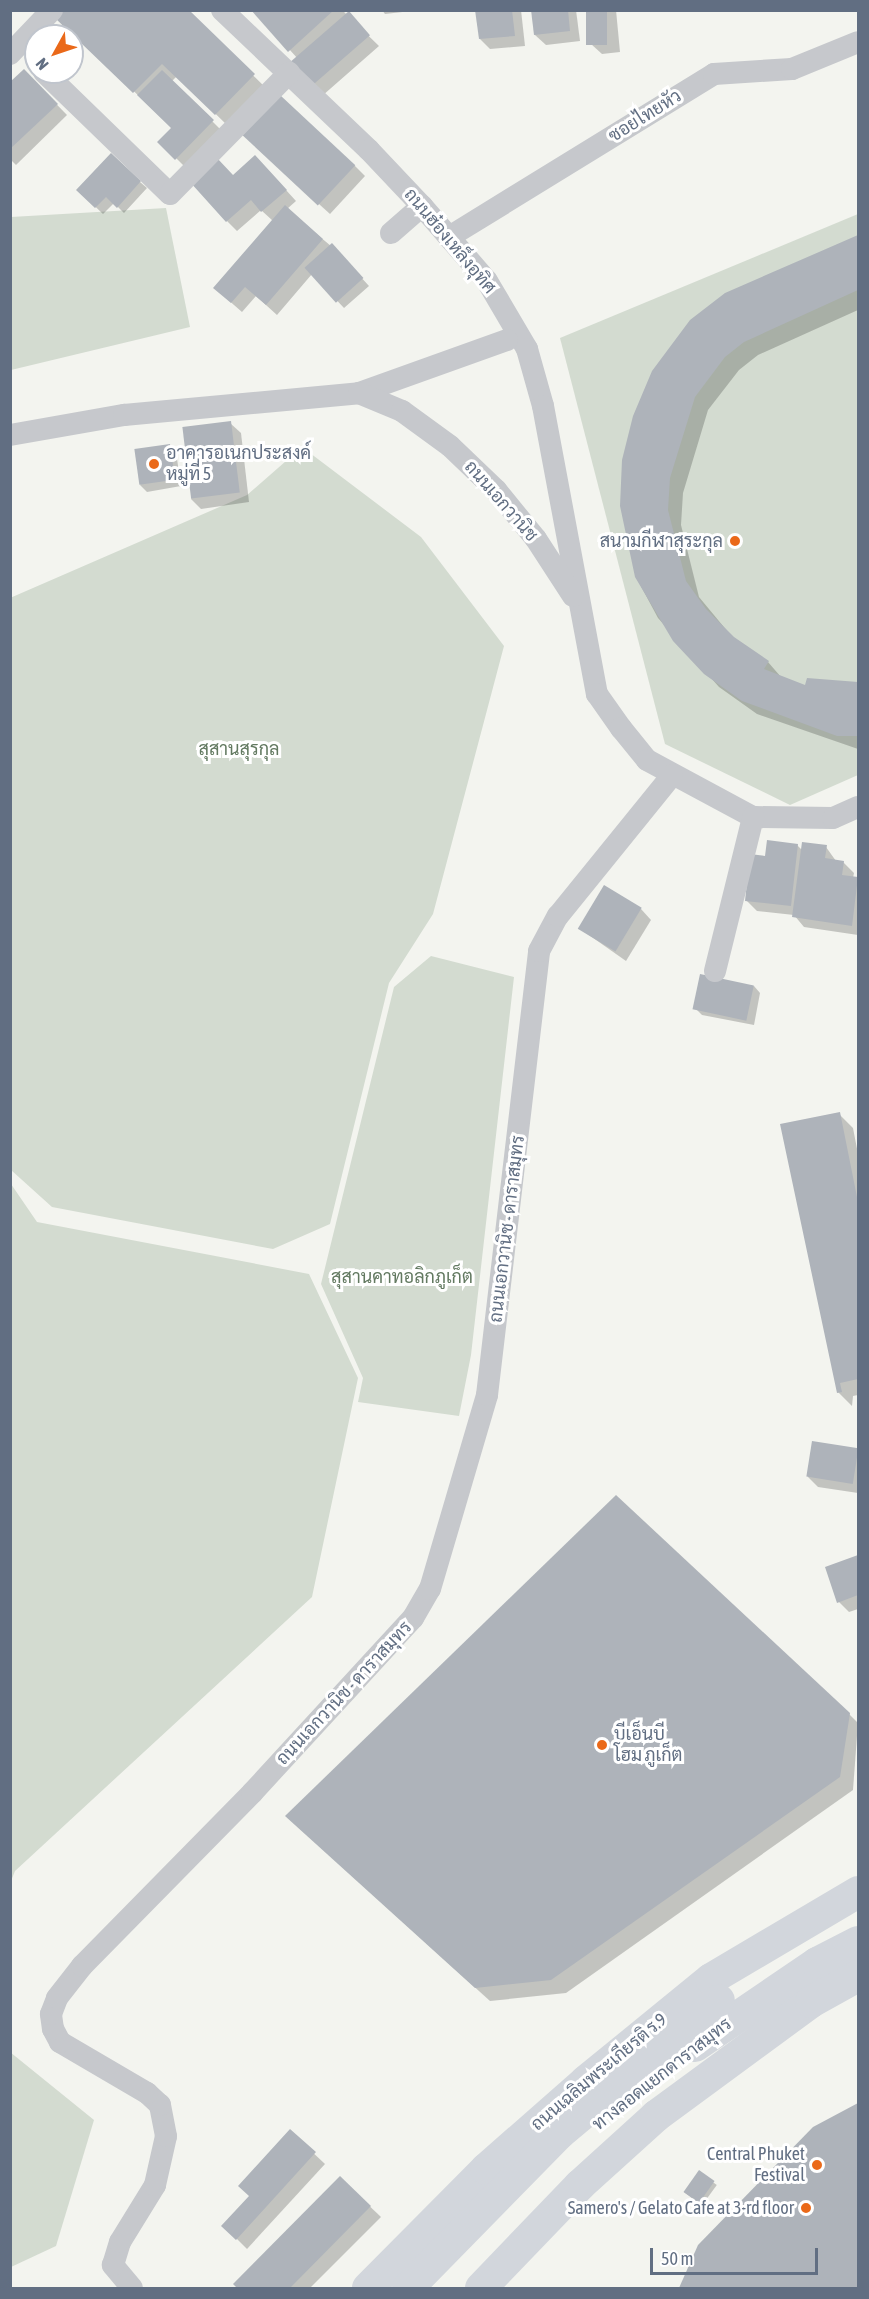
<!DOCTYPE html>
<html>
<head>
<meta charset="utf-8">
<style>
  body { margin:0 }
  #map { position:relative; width:869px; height:2299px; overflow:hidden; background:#f3f4ef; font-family:"Asap Condensed",Sarabun,sans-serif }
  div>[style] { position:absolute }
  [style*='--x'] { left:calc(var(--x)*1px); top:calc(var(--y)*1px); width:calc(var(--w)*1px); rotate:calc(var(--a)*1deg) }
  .green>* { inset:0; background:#d3dbd0 }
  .shadow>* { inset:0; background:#0003; transform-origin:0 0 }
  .building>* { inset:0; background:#aeb3ba; transform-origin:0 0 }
  .minor>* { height:22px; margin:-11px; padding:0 11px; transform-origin:11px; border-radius:11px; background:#c6c8cc }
  .secondary>* { height:32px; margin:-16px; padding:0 16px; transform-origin:16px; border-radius:16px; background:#d2d6dc }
  .dots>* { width:16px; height:16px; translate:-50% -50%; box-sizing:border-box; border:3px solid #fff; border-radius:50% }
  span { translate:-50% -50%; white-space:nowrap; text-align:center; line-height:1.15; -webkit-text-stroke:6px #fff; paint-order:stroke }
  .street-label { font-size:18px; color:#616e82 }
  .poi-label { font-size:18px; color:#616e82 }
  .left { translate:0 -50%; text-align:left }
  .right { translate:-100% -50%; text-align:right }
  .park-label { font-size:18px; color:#627960 }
  .frame { position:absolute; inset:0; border:12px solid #616e82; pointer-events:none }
  .north { position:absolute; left:24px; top:24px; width:60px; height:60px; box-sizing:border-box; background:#fff; border:2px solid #c0c5cd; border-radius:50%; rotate:230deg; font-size:16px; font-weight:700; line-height:24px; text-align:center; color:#616e82 }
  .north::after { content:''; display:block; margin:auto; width:21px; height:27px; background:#ea6919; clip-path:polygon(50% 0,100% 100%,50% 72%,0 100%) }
  .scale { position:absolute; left:650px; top:2248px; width:168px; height:27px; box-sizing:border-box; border:3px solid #616e82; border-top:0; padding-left:8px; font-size:18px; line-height:21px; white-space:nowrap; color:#616e82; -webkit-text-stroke:4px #fff; paint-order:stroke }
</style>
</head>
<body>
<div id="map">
  <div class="green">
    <i style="clip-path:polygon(166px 208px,190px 327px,11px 370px,11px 217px)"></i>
    <i style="clip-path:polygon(858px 214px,858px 775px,790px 805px,665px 744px,560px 338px)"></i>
    <i style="clip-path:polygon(302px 447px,421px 537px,504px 646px,433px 914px,389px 983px,330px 1224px,273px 1249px,52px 1207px,11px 1170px,10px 598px,247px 495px)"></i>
    <i style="clip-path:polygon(431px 956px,514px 977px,471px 1355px,459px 1416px,358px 1402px,363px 1378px,321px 1284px,394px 987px)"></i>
    <i style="clip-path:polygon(11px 1184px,37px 1222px,309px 1274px,358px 1378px,312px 1597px,15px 1871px,11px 1881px)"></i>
    <i style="clip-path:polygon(10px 2052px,94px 2120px,56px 2246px,11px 2267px)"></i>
  </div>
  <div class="shadow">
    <i style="clip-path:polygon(186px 10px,267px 89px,230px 128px,177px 76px,172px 81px,223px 132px,187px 169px,160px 142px,173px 129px,58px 18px)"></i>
    <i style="clip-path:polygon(254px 10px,342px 10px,379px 46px,322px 96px,298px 59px)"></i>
    <i style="clip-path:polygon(382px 10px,420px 10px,385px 14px)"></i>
    <i style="clip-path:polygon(477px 10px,521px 10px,525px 46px,490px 49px,480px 39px)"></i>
    <i style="clip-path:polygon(532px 10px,576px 10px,580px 41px,546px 45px,535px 35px)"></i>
    <i style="clip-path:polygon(588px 10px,616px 10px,620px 52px,602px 54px,591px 44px)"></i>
    <i style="clip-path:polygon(24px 71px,67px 115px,16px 165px,10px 159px,10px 84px)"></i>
    <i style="clip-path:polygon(255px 146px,355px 166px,365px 176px,330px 214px)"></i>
    <i style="clip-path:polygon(265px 167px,296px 201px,287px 209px,338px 252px,369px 286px,344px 308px,312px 274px,277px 315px,256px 296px,242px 312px,226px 298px,273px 221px,261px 210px,237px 231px,227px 221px,233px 176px)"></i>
    <i style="clip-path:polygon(140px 182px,147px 188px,124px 213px,114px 203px,103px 214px,78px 190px)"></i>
    <i style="clip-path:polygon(858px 237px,858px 310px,758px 355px,739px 370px,708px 410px,683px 493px,681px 525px,699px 597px,733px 638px,768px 662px,781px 677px,806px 687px,858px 683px,858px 749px,757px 714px,719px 687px,658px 618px,636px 577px,726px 295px)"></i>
    <i style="clip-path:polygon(230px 423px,241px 433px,249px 502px,201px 509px,191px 499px)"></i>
    <i style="clip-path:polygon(169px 446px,176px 452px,181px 486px,147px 492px,140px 485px)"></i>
    <i style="clip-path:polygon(797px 845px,802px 850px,826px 847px,836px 861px,843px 862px,854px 873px,853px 878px,858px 880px,858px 935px,804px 927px,794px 915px,757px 911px,746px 900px,767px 858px)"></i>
    <i style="clip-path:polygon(641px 909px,651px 920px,626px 961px,579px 928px)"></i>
    <i style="clip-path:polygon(754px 986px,760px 993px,754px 1025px,702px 1015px,695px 1008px)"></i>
    <i style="clip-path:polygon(839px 1114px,853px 1128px,858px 1154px,858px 1395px,853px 1396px,852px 1406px,838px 1392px)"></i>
    <i style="clip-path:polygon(813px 1442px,858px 1449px,858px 1493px,818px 1487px,808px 1477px)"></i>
    <i style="clip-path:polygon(858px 1557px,858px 1609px,849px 1612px,839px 1602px,827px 1568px)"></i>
    <i style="clip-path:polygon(849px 1714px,858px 1723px,853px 1790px,566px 1993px,490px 2001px,287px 1817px)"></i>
    <i style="clip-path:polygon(858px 2105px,858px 2288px,680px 2288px,699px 2245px,814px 2128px)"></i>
    <i style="clip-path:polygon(290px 2131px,325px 2164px,247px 2249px,234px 2236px,250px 2196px)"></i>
    <i style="left:699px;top:2172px;width:22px;height:25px;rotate:36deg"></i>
    <i style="clip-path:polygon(340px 2178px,381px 2217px,310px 2288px,239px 2288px,235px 2284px)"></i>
  </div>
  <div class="building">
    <i style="clip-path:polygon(63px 10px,189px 10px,255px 74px,215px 115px,162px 64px,133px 93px,55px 18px)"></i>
    <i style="clip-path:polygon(251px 10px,334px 10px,288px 52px)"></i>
    <i style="clip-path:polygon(475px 10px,512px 10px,515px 36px,479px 39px)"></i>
    <i style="clip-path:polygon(531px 10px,568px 10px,570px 31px,534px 35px)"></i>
    <i style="left:586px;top:10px;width:21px;height:35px"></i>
    <i style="left:349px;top:11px;width:32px;height:79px;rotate:49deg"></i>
    <i style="clip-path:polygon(24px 69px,58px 104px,10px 149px,10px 82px)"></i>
    <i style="clip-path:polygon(162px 70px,214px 120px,175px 160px,157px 142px,171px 128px,137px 95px)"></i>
    <i style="left:280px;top:95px;width:103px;height:55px;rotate:43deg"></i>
    <i style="clip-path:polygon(111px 153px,141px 181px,117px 208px,106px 197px,95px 208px,76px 190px)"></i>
    <i style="clip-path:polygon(255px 155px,287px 190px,261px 212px,251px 200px,226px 222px,190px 182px,217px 158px,233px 175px)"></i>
    <i style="clip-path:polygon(285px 205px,323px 239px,266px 305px,245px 287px,231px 303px,213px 288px)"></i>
    <i style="clip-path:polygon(858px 235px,858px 290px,744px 342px,725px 357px,695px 397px,670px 478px,668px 510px,686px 581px,706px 609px,734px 637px,769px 661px,764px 669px,805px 685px,807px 678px,858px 682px,858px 736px,837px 736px,742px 701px,704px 674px,673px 641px,635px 577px,620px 506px,622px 460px,633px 416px,652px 371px,690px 320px,725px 293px)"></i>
    <i style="left:332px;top:243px;width:47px;height:37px;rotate:48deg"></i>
    <i style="left:231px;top:421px;width:72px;height:49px;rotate:83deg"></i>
    <i style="left:170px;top:444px;width:36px;height:36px;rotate:82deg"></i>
    <i style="clip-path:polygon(767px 840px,798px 844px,791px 906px,745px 901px,750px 854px,765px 856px)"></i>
    <i style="clip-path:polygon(802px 842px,827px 845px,825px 858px,844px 861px,842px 875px,858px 877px,852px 926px,792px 917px)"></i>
    <i style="left:604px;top:885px;width:44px;height:51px;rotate:31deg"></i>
    <i style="left:700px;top:974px;width:55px;height:36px;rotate:12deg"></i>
    <i style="clip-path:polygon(840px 1112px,858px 1202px,858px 1379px,840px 1383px,842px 1392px,837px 1393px,780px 1124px)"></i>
    <i style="left:812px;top:1441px;width:47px;height:36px;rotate:9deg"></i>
    <i style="clip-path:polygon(616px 1495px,850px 1713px,840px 1777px,551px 1980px,475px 1988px,285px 1816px)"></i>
    <i style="clip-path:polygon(858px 1555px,858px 1595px,837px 1603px,825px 1567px)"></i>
    <i style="clip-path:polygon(858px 2103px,858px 2288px,679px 2288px,698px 2245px,813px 2127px)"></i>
    <i style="clip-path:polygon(290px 2129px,316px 2152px,236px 2240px,221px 2226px,249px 2196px,238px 2186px)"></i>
    <i style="left:699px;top:2170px;width:19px;height:27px;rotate:35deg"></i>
    <i style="clip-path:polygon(340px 2176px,371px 2206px,290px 2288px,237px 2288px,233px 2284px)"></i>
  </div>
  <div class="minor">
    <i style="--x:222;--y:10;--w:203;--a:43.6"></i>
    <i style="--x:369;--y:150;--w:77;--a:46.6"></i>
    <i style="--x:422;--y:206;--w:99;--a:49.1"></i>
    <i style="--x:487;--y:281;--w:79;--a:59.5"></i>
    <i style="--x:527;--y:349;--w:59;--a:74.3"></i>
    <i style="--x:543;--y:406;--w:293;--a:79.4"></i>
    <i style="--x:597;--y:694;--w:42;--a:54.8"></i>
    <i style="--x:621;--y:728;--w:41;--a:50.9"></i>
    <i style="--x:647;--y:760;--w:120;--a:28.3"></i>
    <i style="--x:753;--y:817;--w:80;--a:0.7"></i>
    <i style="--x:833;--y:818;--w:27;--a:-24"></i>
    <i style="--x:10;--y:54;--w:61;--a:-46.3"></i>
    <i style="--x:44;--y:72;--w:175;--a:44.1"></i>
    <i style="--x:170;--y:194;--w:170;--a:-45.5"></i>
    <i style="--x:391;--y:233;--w:41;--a:-41.1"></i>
    <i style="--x:449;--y:237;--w:311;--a:-31.6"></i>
    <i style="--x:714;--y:74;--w:78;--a:-3.7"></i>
    <i style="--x:792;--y:69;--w:71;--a:-22.2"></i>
    <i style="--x:359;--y:393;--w:157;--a:-19.7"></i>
    <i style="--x:10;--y:435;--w:116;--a:-10"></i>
    <i style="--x:124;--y:415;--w:236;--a:-5.3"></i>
    <i style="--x:359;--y:393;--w:47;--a:22.7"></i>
    <i style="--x:402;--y:411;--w:59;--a:36.1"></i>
    <i style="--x:450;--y:446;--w:64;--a:43.7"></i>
    <i style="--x:496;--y:490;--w:63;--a:50.8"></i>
    <i style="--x:536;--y:539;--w:68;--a:57"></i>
    <i style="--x:715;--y:971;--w:159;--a:-76.1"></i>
    <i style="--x:132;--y:2288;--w:30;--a:-130"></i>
    <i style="--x:113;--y:2265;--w:24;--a:-73"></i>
    <i style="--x:120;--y:2242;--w:67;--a:-58.4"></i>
    <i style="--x:155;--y:2185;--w:50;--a:-77.3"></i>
    <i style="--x:166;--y:2136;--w:32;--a:-101"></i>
    <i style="--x:160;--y:2105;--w:18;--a:-137"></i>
    <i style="--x:147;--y:2093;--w:101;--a:-149.6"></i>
    <i style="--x:60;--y:2042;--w:15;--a:-118"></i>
    <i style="--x:53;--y:2029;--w:15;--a:-98"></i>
    <i style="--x:51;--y:2014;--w:17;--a:-69"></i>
    <i style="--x:57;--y:1998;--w:41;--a:-52"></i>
    <i style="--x:82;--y:1966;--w:243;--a:-45.5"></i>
    <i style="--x:252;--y:1793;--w:238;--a:-47.4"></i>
    <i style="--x:413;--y:1618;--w:34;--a:-60"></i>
    <i style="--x:430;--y:1589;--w:202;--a:-73.6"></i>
    <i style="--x:487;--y:1395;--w:447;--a:-83.3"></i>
    <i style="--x:539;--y:951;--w:40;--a:-62"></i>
    <i style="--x:558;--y:916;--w:181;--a:-51"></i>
  </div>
  <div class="secondary">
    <i style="--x:695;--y:2046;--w:148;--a:-34.2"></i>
    <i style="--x:817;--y:1963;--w:46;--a:-27.1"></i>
    <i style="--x:368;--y:2288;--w:168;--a:-45.2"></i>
    <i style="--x:486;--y:2169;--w:133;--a:-41.3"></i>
    <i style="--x:586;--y:2081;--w:161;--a:-39.2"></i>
    <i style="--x:711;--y:1979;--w:171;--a:-30.6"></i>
    <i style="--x:408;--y:2288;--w:217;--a:-45.6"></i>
    <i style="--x:560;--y:2133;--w:207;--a:-39.9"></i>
    <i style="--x:481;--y:2288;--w:143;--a:-46.1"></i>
    <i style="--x:580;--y:2185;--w:103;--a:-42.2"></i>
    <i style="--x:656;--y:2116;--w:192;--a:-36.3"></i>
    <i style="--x:811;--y:2002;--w:54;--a:-29"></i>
  </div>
  <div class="dots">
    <i style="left:154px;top:464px;background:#ea6919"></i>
    <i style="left:735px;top:541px;background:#ea6919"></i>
    <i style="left:602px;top:1745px;background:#ea6919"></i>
    <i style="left:817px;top:2165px;background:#ea6919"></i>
    <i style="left:806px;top:2208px;background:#ea6919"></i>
  </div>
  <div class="street-label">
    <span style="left:645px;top:116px;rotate:-32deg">ซอยไทยหัว</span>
    <span style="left:450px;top:241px;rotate:50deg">ถนนฮ๋องเหล็งอุทิศ</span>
    <span style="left:501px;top:501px;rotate:49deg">ถนนเอกวานิช</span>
    <span style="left:507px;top:1229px;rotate:-83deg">ถนนเอกวานิช - ดาราสมุทร</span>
    <span style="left:344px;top:1693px;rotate:-47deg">ถนนเอกวานิช - ดาราสมุทร</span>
    <span style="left:599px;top:2072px;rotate:-40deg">ถนนเฉลิมพระเกียรติ ร.9</span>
    <span style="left:662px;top:2074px;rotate:-38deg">ทางลอดแยกดาราสมุทร</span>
  </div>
  <div class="poi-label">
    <span class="left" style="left:166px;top:464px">อาคารอเนกประสงค์<br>หมู่ที่ 5</span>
    <span class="right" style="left:723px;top:541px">สนามกีฬาสุระกุล</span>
    <span class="left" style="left:614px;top:1745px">บีเอ็นบี<br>โฮม ภูเก็ต</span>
    <span class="right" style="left:805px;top:2165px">Central Phuket<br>Festival</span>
    <span class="right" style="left:794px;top:2208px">Samero's / Gelato Cafe at 3-rd floor</span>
  </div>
  <div class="park-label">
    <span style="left:239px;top:749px">สุสานสุรกุล</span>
    <span style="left:402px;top:1277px">สุสานคาทอลิกภูเก็ต</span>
  </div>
  <div class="frame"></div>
  <div class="north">N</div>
  <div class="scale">50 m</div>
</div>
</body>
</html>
